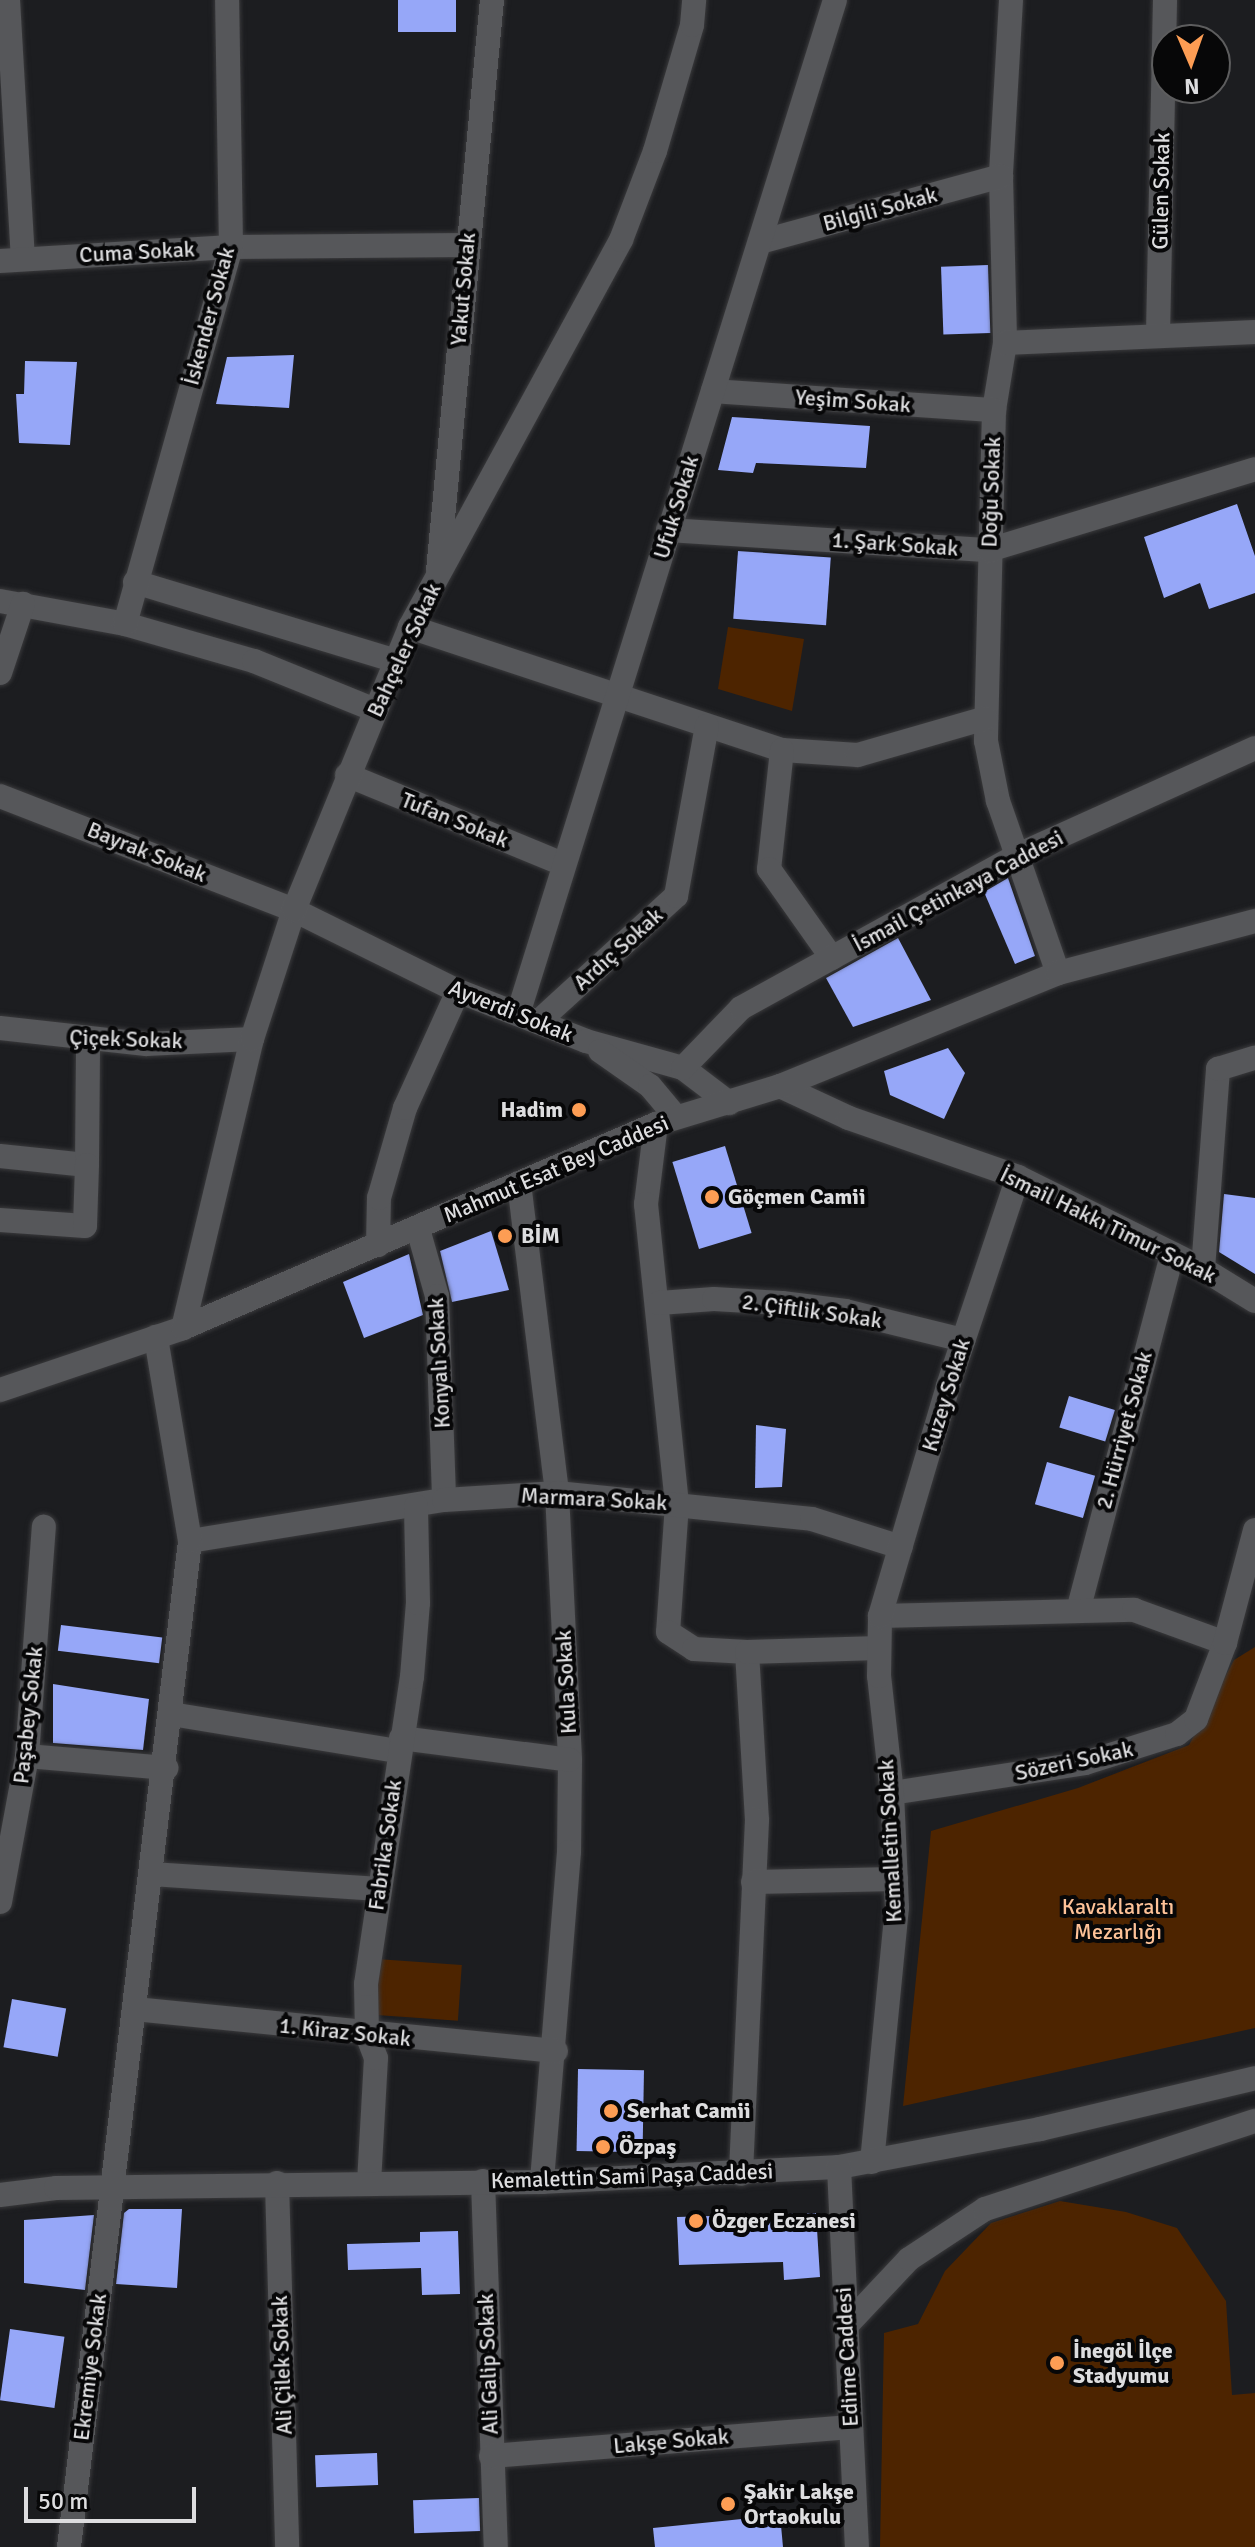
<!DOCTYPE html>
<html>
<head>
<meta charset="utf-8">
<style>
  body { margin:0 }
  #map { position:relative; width:1255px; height:2547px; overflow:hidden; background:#1c1d20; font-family:Signika,sans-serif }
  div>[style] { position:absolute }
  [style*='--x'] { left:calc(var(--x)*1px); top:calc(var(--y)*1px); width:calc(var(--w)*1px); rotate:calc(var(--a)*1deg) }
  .green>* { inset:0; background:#4d2400; transform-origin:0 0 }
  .building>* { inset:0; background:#96a7f8; transform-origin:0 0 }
  .roads { filter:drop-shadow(0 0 2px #3a3a3c) drop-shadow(0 0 2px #3a3a3c) }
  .street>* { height:24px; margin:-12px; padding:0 12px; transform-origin:12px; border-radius:12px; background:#56575a }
  .secondary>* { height:24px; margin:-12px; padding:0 12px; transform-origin:12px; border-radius:12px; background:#56575a }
  .dots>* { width:22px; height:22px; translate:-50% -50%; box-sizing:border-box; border:4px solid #070708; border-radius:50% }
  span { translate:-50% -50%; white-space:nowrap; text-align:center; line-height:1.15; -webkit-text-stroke:8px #070708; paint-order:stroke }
  .street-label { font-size:22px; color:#dddddf }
  .poi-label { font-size:22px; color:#dddddf; font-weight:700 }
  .right { translate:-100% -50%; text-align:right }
  .left { translate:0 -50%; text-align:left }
  .park-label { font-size:22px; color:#fec298 }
  .north { position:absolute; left:1151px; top:24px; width:80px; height:80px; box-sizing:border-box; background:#070708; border:2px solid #5d5d5e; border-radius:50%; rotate:178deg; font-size:22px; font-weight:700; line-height:32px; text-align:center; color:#dddddf }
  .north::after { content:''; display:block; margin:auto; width:28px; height:36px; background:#fd9d54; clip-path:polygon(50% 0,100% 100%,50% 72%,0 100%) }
  .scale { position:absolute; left:24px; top:2487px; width:172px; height:36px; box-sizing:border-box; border:4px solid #dddddf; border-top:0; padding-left:10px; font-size:24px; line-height:28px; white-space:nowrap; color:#dddddf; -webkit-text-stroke:6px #070708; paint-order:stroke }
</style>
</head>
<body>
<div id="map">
  <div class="green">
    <i style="clip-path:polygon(728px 627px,804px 639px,792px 711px,718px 689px)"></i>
    <i style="clip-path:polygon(1255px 1647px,1255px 2028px,903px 2106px,931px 1831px,1078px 1788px,1189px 1745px,1234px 1660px)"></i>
    <i style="left:377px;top:1959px;width:85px;height:56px;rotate:4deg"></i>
    <i style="clip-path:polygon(1060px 2201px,1126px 2212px,1177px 2228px,1226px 2301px,1232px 2395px,1255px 2393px,1255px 2547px,880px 2547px,884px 2333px,918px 2324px,945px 2271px,991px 2223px)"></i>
  </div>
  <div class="building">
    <i style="left:398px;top:0;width:58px;height:32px"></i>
    <i style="left:988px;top:265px;width:68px;height:47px;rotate:88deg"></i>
    <i style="clip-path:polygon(294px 355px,289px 408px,216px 404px,227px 357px)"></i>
    <i style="clip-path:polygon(25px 361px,77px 362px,70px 445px,19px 443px,16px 394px,24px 394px)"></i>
    <i style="clip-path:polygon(732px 417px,870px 426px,866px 468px,756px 463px,753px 473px,718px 470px)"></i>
    <i style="clip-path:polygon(1237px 504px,1255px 556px,1255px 593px,1209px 609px,1200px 583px,1164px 598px,1144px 537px)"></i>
    <i style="left:738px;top:551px;width:93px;height:68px;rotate:4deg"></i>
    <i style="clip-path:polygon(1008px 878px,1035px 956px,1015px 964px,984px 892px)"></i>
    <i style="clip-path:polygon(898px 938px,931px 1000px,853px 1027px,826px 978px)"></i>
    <i style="clip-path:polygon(948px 1048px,965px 1073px,944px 1119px,890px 1095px,884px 1071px)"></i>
    <i style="left:725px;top:1146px;width:91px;height:55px;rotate:73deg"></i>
    <i style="clip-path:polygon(1224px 1194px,1255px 1198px,1255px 1274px,1219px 1252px)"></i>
    <i style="clip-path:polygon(491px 1231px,509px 1290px,452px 1302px,440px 1251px)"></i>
    <i style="clip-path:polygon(409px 1254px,423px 1315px,364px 1338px,343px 1282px)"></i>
    <i style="left:1069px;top:1396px;width:48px;height:33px;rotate:17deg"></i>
    <i style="clip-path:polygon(756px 1425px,786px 1429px,782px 1487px,755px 1488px)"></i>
    <i style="left:1047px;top:1462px;width:50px;height:44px;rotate:16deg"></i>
    <i style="left:61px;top:1625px;width:102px;height:26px;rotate:7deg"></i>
    <i style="clip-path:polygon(53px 1684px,149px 1699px,143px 1750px,53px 1743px)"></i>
    <i style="left:12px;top:1999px;width:55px;height:49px;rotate:10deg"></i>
    <i style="left:578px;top:2069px;width:66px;height:82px;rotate:1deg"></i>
    <i style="clip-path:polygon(129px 2209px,182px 2209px,177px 2288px,116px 2284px,124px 2213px)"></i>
    <i style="clip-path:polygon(816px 2213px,820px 2277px,784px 2280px,783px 2262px,679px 2265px,677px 2217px)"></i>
    <i style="clip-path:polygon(94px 2215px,85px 2290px,24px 2283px,24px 2220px)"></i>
    <i style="clip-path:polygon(458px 2231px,460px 2294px,422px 2295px,421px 2268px,348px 2270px,347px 2244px,420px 2242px,420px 2232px)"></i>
    <i style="left:10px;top:2329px;width:55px;height:72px;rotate:8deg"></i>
    <i style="left:377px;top:2453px;width:32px;height:62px;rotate:88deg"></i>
    <i style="left:479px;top:2498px;width:33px;height:66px;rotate:88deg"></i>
    <i style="clip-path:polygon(780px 2515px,783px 2547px,655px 2547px,653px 2528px)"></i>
  </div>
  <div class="roads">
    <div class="street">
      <i style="--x:8;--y:0;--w:258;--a:86.7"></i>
      <i style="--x:1011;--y:0;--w:176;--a:93.3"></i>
      <i style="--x:1001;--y:176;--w:167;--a:88.6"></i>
      <i style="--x:1005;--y:343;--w:68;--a:99.3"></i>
      <i style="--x:994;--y:410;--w:331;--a:91.4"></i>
      <i style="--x:986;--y:741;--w:61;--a:78.7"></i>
      <i style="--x:998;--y:801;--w:182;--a:70.8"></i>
      <i style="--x:760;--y:242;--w:250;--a:-15.3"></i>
      <i style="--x:0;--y:261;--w:231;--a:-3.5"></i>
      <i style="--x:231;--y:247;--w:236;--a:-0.5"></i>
      <i style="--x:1158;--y:334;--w:334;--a:-88.8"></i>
      <i style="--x:1005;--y:343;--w:250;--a:-2.5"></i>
      <i style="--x:713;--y:391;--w:282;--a:3.9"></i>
      <i style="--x:668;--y:530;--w:322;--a:3.6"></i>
      <i style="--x:989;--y:550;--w:278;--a:-16.9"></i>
      <i style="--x:438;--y:571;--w:574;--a:-84.6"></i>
      <i style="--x:135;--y:582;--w:273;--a:16.8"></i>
      <i style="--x:0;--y:601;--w:127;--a:10.4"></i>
      <i style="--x:125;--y:624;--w:134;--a:16"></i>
      <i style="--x:254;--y:661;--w:131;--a:22"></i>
      <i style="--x:125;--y:624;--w:392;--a:-74.3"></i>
      <i style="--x:231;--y:247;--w:247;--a:-90.9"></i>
      <i style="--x:410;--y:627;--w:392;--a:18.3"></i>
      <i style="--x:782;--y:750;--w:76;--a:3.8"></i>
      <i style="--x:858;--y:755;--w:133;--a:-16.1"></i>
      <i style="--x:0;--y:673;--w:73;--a:-71.6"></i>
      <i style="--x:782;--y:750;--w:120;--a:96.2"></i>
      <i style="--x:769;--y:869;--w:109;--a:54.7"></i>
      <i style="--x:347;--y:775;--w:234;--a:22.4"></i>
      <i style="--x:0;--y:796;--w:315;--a:21.2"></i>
      <i style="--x:294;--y:910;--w:183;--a:26.3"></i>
      <i style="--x:458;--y:991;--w:137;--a:21.3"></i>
      <i style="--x:586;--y:1041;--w:101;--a:15.6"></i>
      <i style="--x:683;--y:1068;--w:58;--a:37.3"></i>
      <i style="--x:518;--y:1014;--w:1062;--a:-72.64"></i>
      <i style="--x:538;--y:1022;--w:187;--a:-42.4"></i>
      <i style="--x:676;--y:896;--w:173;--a:-79.7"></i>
      <i style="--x:0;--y:1028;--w:147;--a:6.3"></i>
      <i style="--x:146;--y:1044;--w:106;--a:-2.7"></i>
      <i style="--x:600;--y:1051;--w:61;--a:35"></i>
      <i style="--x:650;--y:1086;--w:40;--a:50"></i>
      <i style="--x:683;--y:1068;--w:83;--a:-46"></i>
      <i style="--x:741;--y:1008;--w:316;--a:-28.9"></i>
      <i style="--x:1018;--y:855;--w:260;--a:-24.3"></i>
      <i style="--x:780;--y:1086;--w:76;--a:24.9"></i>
      <i style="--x:849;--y:1118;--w:179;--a:19.2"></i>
      <i style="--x:1018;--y:1177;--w:207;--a:26.4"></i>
      <i style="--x:1203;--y:1269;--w:61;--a:31.6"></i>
      <i style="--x:656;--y:1124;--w:81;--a:97.1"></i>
      <i style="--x:646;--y:1204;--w:302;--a:84.1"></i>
      <i style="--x:677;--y:1504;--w:128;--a:94"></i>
      <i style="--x:668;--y:1632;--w:31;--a:33"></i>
      <i style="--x:694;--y:1649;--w:53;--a:3.2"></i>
      <i style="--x:747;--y:1652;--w:168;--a:86.6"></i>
      <i style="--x:757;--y:1820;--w:354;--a:92.6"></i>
      <i style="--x:0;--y:1156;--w:87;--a:5.9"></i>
      <i style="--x:87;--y:1165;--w:126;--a:-89.5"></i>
      <i style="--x:519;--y:1183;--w:312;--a:83"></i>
      <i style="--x:557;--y:1493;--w:267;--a:87.2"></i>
      <i style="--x:570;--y:1760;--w:92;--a:90.6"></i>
      <i style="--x:569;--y:1852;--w:331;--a:94.7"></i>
      <i style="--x:0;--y:1220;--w:85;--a:4"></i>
      <i style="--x:85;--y:1226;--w:61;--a:-88.1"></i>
      <i style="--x:418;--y:1229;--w:70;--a:74.2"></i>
      <i style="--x:437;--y:1296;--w:204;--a:88"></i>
      <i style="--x:378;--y:1245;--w:47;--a:-88.8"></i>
      <i style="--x:379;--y:1198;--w:94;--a:-73.9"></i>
      <i style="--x:405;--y:1108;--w:128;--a:-65.6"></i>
      <i style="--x:1203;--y:1269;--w:201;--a:-85.7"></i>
      <i style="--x:1218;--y:1069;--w:39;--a:-17"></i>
      <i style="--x:659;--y:1303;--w:55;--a:-4.2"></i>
      <i style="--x:714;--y:1299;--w:68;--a:3.4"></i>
      <i style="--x:782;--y:1303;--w:64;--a:7.2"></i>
      <i style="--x:845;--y:1311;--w:122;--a:13.8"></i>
      <i style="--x:183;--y:1328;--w:297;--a:-76.6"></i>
      <i style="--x:252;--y:1039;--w:136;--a:-72"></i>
      <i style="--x:294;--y:910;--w:306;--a:-67.7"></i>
      <i style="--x:410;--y:627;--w:441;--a:-61.4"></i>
      <i style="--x:621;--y:240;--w:95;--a:-69.1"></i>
      <i style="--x:655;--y:151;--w:131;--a:-73.6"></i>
      <i style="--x:692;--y:25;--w:25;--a:-85"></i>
      <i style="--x:190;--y:1541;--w:257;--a:-9.2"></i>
      <i style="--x:444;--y:1500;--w:113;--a:-3.5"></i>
      <i style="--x:557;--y:1493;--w:256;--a:5.8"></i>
      <i style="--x:812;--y:1519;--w:93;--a:17.5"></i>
      <i style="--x:1079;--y:1607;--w:365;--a:-75.2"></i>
      <i style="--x:880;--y:1616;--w:254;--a:-1.4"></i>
      <i style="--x:1134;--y:1610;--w:97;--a:19.9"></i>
      <i style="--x:747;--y:1652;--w:132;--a:-1.7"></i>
      <i style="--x:171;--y:1714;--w:230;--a:9.3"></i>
      <i style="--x:401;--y:1738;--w:170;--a:7.4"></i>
      <i style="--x:27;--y:1756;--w:140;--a:4.9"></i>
      <i style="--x:892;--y:1793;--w:195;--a:-8.8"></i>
      <i style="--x:1085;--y:1763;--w:96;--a:-17.5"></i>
      <i style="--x:1177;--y:1734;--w:24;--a:-38"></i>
      <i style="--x:1196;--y:1719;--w:81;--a:-69.1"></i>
      <i style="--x:1225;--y:1643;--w:117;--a:-75.1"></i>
      <i style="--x:152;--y:1874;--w:227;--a:3.8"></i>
      <i style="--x:753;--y:1882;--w:143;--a:-1.2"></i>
      <i style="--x:0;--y:1902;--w:148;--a:-79.5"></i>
      <i style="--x:27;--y:1756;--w:230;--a:-85.8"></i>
      <i style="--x:134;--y:2009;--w:424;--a:5.7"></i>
      <i style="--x:872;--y:2162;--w:256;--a:-84.4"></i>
      <i style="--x:897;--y:1907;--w:114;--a:-92.5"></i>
      <i style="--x:892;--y:1793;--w:118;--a:-96.3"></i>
      <i style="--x:879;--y:1676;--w:60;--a:-89"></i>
      <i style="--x:880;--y:1616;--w:240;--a:-73.5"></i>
      <i style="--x:948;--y:1386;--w:220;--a:-71.5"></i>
      <i style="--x:483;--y:2181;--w:366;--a:88"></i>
      <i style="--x:277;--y:2183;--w:364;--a:88.4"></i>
      <i style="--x:369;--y:2183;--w:125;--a:-86.8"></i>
      <i style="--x:376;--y:2058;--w:25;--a:-111"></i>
      <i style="--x:367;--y:2035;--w:51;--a:-91.1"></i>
      <i style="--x:366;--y:1984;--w:310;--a:-81.5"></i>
      <i style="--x:412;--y:1677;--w:74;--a:-85.4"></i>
      <i style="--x:418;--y:1603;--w:97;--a:-91.2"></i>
      <i style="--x:0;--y:2195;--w:56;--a:-7.1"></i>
      <i style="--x:56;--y:2188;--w:486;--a:-0.7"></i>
      <i style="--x:542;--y:2182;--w:297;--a:-2.9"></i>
      <i style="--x:839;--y:2167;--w:205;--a:-10.7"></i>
      <i style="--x:1040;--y:2129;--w:221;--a:-13.3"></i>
      <i style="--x:845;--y:2327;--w:93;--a:-46.7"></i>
      <i style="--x:909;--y:2259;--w:91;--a:-33.3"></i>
      <i style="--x:985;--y:2209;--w:284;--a:-18.1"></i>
      <i style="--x:491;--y:2456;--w:361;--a:-4.6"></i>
      <i style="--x:69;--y:2547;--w:1013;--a:-83.14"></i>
      <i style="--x:190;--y:1541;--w:207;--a:-99.5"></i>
    </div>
    <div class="secondary">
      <i style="--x:0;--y:1390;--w:193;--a:-18.7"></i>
      <i style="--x:183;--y:1328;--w:515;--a:-23.33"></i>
      <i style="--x:656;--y:1124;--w:130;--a:-17"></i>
      <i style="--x:780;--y:1086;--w:300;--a:-22.1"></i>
      <i style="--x:1058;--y:973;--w:204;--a:-14.8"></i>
      <i style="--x:839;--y:2167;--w:380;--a:87.3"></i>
    </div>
  </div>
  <div class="dots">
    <i style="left:579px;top:1110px;background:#fd9d54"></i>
    <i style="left:712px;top:1197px;background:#fd9d54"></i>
    <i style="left:505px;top:1236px;background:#fd9d54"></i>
    <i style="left:611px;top:2111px;background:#fd9d54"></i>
    <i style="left:603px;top:2147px;background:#fd9d54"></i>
    <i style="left:696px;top:2221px;background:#fd9d54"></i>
    <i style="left:1057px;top:2363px;background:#fd9d54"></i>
    <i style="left:728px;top:2504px;background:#fd9d54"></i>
  </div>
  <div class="street-label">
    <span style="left:1161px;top:191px;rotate:-89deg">Gülen Sokak</span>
    <span style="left:880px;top:209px;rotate:-15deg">Bilgili Sokak</span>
    <span style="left:137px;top:252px;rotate:-3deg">Cuma Sokak</span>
    <span style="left:463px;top:289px;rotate:-85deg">Yakut Sokak</span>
    <span style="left:209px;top:316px;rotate:-75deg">İskender Sokak</span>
    <span style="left:853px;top:401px;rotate:4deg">Yeşim Sokak</span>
    <span style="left:991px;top:492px;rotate:-88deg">Doğu Sokak</span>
    <span style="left:676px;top:507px;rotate:-73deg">Ufuk Sokak</span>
    <span style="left:895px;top:544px;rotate:4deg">1. Şark Sokak</span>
    <span style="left:404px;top:650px;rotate:-65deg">Bahçeler Sokak</span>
    <span style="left:455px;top:820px;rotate:22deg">Tufan Sokak</span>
    <span style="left:147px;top:852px;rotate:22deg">Bayrak Sokak</span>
    <span style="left:958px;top:891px;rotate:-28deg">İsmail Çetinkaya Caddesi</span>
    <span style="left:618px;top:949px;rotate:-42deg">Ardıç Sokak</span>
    <span style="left:511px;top:1011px;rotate:22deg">Ayverdi Sokak</span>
    <span style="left:126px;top:1039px;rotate:2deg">Çiçek Sokak</span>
    <span style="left:556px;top:1169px;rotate:-23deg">Mahmut Esat Bey Caddesi</span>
    <span style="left:1108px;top:1225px;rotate:26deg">İsmail Hakkı Timur Sokak</span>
    <span style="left:812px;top:1311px;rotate:8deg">2. Çiftlik Sokak</span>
    <span style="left:439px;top:1363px;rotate:-93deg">Konyalı Sokak</span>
    <span style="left:946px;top:1395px;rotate:-73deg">Kuzey Sokak</span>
    <span style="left:1124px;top:1430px;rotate:-75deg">2. Hürriyet Sokak</span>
    <span style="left:594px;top:1499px;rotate:3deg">Marmara Sokak</span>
    <span style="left:566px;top:1682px;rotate:-93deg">Kula Sokak</span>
    <span style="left:28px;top:1715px;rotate:-84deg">Paşabey Sokak</span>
    <span style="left:1074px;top:1761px;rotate:-12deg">Sözeri Sokak</span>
    <span style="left:890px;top:1841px;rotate:-93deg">Kemalletin Sokak</span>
    <span style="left:385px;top:1845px;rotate:-82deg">Fabrika Sokak</span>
    <span style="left:345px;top:2032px;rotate:6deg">1. Kiraz Sokak</span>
    <span style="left:632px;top:2176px;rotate:-2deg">Kemalettin Sami Paşa Caddesi</span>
    <span style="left:847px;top:2357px;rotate:-93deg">Edirne Caddesi</span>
    <span style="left:488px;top:2364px;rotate:-92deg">Ali Galip Sokak</span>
    <span style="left:282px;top:2365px;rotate:-92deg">Ali Çilek Sokak</span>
    <span style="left:90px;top:2367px;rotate:-83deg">Ekremiye Sokak</span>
    <span style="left:671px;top:2441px;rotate:-5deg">Lakşe Sokak</span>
  </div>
  <div class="poi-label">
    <span class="right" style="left:563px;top:1110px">Hadim</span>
    <span class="left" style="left:728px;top:1197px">Göçmen Camii</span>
    <span class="left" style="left:521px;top:1236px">BİM</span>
    <span class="left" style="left:627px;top:2111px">Serhat Camii</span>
    <span class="left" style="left:619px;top:2147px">Özpaş</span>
    <span class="left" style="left:712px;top:2221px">Özger Eczanesi</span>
    <span class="left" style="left:1073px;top:2363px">İnegöl İlçe<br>Stadyumu</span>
    <span class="left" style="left:744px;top:2504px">Şakir Lakşe<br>Ortaokulu</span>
  </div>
  <div class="park-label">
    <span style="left:1118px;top:1919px">Kavaklaraltı<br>Mezarlığı</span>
  </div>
  <div class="north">N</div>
  <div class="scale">50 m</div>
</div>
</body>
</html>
